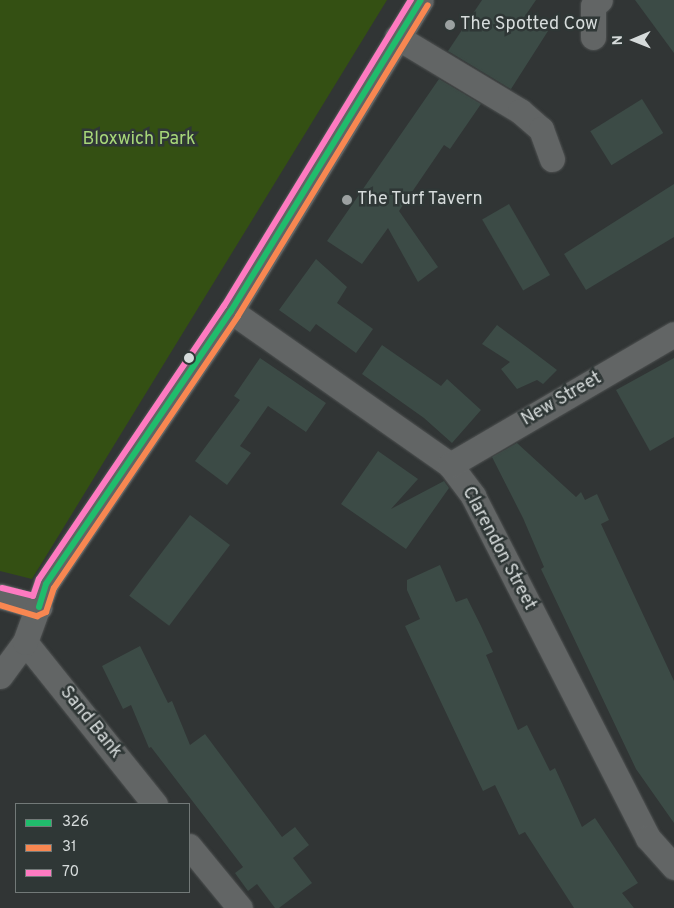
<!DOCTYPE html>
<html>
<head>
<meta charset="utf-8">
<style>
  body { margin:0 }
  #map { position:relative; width:674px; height:908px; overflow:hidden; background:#313535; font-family:Overpass,sans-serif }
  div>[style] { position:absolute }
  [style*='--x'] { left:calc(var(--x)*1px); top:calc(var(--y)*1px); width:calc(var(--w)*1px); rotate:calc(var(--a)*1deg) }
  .green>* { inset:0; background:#345013 }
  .building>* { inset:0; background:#3c4b46; transform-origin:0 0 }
  .roads { filter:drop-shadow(0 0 1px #4f5252) drop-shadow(0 0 1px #4f5252) }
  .minor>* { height:25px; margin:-12.5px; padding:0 12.5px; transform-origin:12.5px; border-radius:12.5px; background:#626565 }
  .bus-1>* { height:6px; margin:-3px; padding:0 3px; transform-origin:3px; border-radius:3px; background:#20bc6c }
  .bus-2>* { height:6px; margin:-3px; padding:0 3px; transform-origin:3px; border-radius:3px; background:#f88751 }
  .bus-3>* { height:6px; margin:-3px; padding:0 3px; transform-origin:3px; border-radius:3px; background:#fe7ac1 }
  .dots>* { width:14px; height:14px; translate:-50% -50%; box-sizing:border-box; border:2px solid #2f3736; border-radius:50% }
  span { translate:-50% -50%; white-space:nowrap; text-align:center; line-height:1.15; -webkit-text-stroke:5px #2f3736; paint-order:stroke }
  .poi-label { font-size:18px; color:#d6dbdb }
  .left { translate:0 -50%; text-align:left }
  .park-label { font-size:18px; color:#a7d779 }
  .street-label { font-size:18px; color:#d6dbdb }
  .legend { position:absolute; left:15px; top:803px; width:175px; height:90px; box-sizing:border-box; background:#2f3736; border:1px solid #727978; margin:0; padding:6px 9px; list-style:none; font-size:15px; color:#d6dbdb }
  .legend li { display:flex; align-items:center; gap:10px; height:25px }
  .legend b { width:25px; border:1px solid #727978 }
  .north { position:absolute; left:609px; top:15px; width:50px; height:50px; -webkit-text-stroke:4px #2f3736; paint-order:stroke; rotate:269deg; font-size:14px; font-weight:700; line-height:20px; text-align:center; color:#d6dbdb }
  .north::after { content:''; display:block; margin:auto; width:18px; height:22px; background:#d6dbdb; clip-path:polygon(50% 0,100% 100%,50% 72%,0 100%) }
</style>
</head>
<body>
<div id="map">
  <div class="green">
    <i style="clip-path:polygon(0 0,387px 0,32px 579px,0 571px)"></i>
  </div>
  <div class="building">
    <i style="clip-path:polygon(482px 0,536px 0,525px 16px,548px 31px,511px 89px,448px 51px)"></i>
    <i style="clip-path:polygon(635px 0,674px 0,674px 53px)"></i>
    <i style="clip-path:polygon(439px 79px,481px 104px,450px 149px,444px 145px,399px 211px,438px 267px,418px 282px,388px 228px,362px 264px,327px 241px)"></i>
    <i style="left:642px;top:99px;width:40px;height:61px;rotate:58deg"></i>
    <i style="clip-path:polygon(674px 184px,674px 237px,586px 290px,564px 254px)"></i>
    <i style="left:509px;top:204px;width:82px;height:31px;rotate:60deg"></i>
    <i style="clip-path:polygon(316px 259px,347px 287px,337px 303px,373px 329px,356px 353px,316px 324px,310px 332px,279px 310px)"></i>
    <i style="clip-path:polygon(497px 325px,528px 348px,557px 370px,543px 384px,537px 380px,517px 389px,501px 369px,510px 362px,482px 344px)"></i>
    <i style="clip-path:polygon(382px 345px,441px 386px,447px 379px,481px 410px,452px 443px,424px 418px,362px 374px)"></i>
    <i style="clip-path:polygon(260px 358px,326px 403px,306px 432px,268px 406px,240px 446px,251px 453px,227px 485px,195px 461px,240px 400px,234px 396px)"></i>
    <i style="clip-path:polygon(674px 358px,674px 437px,650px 451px,616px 390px)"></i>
    <i style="clip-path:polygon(517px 443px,576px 497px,581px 492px,585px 500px,597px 494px,609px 520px,601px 524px,674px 681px,674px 823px,636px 769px,541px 569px,544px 567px,523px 518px,492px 457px)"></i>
    <i style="clip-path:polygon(378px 451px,418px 479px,391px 509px,444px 481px,449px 488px,406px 549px,341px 504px)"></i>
    <i style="left:190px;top:515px;width:50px;height:101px;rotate:37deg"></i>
    <i style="clip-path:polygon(440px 565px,456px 602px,467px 598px,481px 626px,493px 652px,486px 655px,518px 730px,527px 725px,550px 771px,555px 768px,582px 827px,595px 818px,638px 883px,622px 893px,634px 908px,574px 908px,525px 832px,519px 835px,495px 785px,483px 791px,405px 626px,420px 619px,407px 590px,407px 580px)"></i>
    <i style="clip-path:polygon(140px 646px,168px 703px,172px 701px,190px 745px,205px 734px,282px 837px,295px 827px,309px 845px,293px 858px,312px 883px,279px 908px,275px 908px,257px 884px,248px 891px,235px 873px,243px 867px,151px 747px,149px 748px,131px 705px,123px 709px,102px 666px)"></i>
  </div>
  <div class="roads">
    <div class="minor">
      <i style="--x:397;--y:37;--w:144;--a:31"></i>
      <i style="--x:520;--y:111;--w:28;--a:41"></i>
      <i style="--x:541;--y:129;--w:32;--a:70"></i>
      <i style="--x:593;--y:37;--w:31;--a:-90"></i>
      <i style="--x:593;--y:6;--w:9;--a:-41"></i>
      <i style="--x:231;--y:311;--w:268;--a:35.1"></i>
      <i style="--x:450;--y:465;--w:39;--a:53"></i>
      <i style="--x:473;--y:496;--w:384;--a:62.9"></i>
      <i style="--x:648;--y:838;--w:39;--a:48"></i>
      <i style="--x:450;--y:465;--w:259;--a:-30.3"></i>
      <i style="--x:0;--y:596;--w:41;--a:15.8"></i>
      <i style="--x:25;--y:642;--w:208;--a:51.3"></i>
      <i style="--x:0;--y:676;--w:42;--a:-53.7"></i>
      <i style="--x:25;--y:642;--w:62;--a:-70.1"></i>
      <i style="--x:46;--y:584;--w:330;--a:-55.9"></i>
      <i style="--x:231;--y:311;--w:364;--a:-58.6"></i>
      <i style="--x:189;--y:846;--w:80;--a:50.6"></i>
    </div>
  </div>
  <div class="bus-1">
    <i style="--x:39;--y:607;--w:24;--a:-73"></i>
    <i style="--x:46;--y:584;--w:330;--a:-55.9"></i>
    <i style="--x:231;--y:311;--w:364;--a:-58.6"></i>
  </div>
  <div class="bus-2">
    <i style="--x:0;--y:605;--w:39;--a:17"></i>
    <i style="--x:37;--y:616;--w:10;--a:-24"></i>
    <i style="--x:46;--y:612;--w:25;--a:-72"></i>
    <i style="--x:54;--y:588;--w:328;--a:-55.9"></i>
    <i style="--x:238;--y:316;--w:364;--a:-58.6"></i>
  </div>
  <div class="bus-3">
    <i style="--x:2;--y:588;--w:32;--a:14"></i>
    <i style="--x:33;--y:596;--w:18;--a:-71"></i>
    <i style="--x:39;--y:579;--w:330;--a:-55.9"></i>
    <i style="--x:224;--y:306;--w:359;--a:-58.6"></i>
  </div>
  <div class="dots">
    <i style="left:450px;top:25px;background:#9ca1a1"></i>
    <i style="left:347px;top:200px;background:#9ca1a1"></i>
    <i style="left:189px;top:358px;background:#d6dbdb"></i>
  </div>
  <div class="poi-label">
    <span class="left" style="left:460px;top:25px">The Spotted Cow</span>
    <span class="left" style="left:357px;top:200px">The Turf Tavern</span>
  </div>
  <div class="park-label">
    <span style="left:139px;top:140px">Bloxwich Park</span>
  </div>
  <div class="street-label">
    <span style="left:562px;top:400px;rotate:-30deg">New Street</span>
    <span style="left:498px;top:549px;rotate:62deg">Clarendon Street</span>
    <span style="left:90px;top:723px;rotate:51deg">Sand Bank</span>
  </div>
  <ul class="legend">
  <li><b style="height:6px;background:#20bc6c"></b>326</li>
  <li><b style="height:6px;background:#f88751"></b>31</li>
  <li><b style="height:6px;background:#fe7ac1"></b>70</li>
  </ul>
  <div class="north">N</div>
</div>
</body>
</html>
